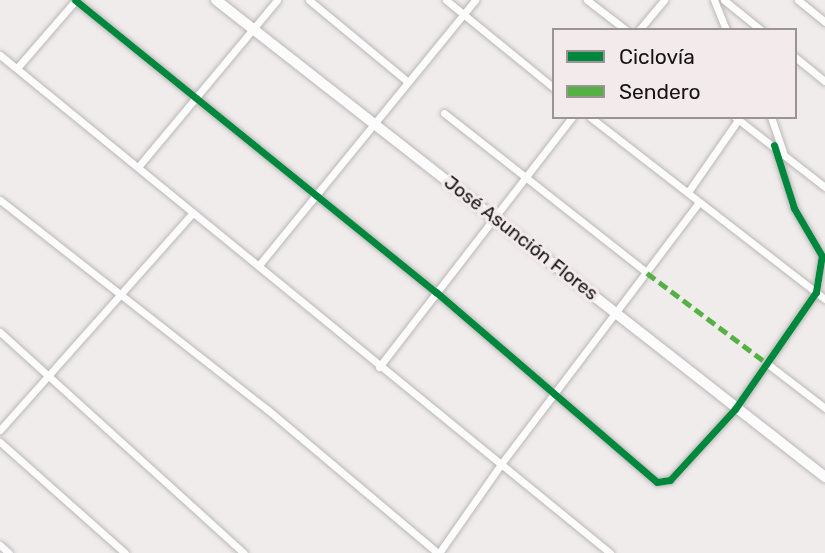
<!DOCTYPE html>
<html>
<head>
<meta charset="utf-8">
<style>
  body { margin:0 }
  #map { position:relative; width:825px; height:553px; overflow:hidden; background:#f1ecec; font-family:Rubik,sans-serif }
  div>[style] { position:absolute }
  [style*='--x'] { left:calc(var(--x)*1px); top:calc(var(--y)*1px); width:calc(var(--w)*1px); rotate:calc(var(--a)*1deg) }
  .roads { filter:drop-shadow(0 0 2px #bbb7b7) drop-shadow(0 0 2px #bbb7b7) }
  .minor>* { height:7px; margin:-3.5px; padding:0 3.5px; transform-origin:3.5px; border-radius:3.5px; background:#fdfcfc }
  .tertiary>* { height:10px; margin:-5px; padding:0 5px; transform-origin:5px; border-radius:5px; background:#fdfcfc }
  .quiet>* { height:5px; margin-top:-2.5px; transform-origin:0; background:repeating-linear-gradient(90deg,#55b144 0 10px,transparent 0 15px) }
  .cycleway>* { height:7px; margin:-3.5px; padding:0 3.5px; transform-origin:3.5px; border-radius:3.5px; background:#00873e }
  span { translate:-50% -50%; white-space:nowrap; text-align:center; line-height:1.15; -webkit-text-stroke:7px #f3eaeb; paint-order:stroke }
  .street-label { font-size:19px; color:#171415 }
  .legend { position:absolute; left:552px; top:28px; width:245px; height:91px; box-sizing:border-box; background:#f3eaeb; border:2px solid #9b9495; margin:0; padding:9px 12px; list-style:none; font-size:21px; color:#171415 }
  .legend li { display:flex; align-items:center; gap:14px; height:35px }
  .legend b { width:35px; border:2px solid #9b9495 }
</style>
</head>
<body>
<div id="map">
  <div class="roads">
    <div class="minor">
      <i style="--x:75;--y:0;--w:464;--a:39"></i>
      <i style="--x:436;--y:292;--w:291;--a:40.7"></i>
      <i style="--x:657;--y:482;--w:13;--a:-9"></i>
      <i style="--x:670;--y:480;--w:96;--a:-47.5"></i>
      <i style="--x:735;--y:409;--w:142;--a:-55.3"></i>
      <i style="--x:816;--y:292;--w:36;--a:-81"></i>
      <i style="--x:822;--y:256;--w:56;--a:-120.3"></i>
      <i style="--x:794;--y:208;--w:66;--a:-107.6"></i>
      <i style="--x:309;--y:0;--w:127;--a:39.6"></i>
      <i style="--x:446;--y:0;--w:139;--a:39.2"></i>
      <i style="--x:587;--y:0;--w:49;--a:37.6"></i>
      <i style="--x:714;--y:0;--w:32;--a:68"></i>
      <i style="--x:724;--y:0;--w:48;--a:39"></i>
      <i style="--x:798;--y:0;--w:35;--a:39"></i>
      <i style="--x:639;--y:30;--w:39;--a:-50"></i>
      <i style="--x:0;--y:55;--w:647;--a:39.23"></i>
      <i style="--x:501;--y:464;--w:328;--a:-52.9"></i>
      <i style="--x:795;--y:57;--w:38;--a:39"></i>
      <i style="--x:17;--y:68;--w:90;--a:-49.1"></i>
      <i style="--x:444;--y:113;--w:258;--a:38.2"></i>
      <i style="--x:590;--y:117;--w:297;--a:37.8"></i>
      <i style="--x:735;--y:117;--w:114;--a:37.9"></i>
      <i style="--x:771;--y:117;--w:36;--a:71"></i>
      <i style="--x:138;--y:167;--w:217;--a:-50.2"></i>
      <i style="--x:688;--y:192;--w:88;--a:-55.2"></i>
      <i style="--x:0;--y:200;--w:340;--a:38.1"></i>
      <i style="--x:268;--y:410;--w:222;--a:40.1"></i>
      <i style="--x:259;--y:265;--w:342;--a:-50.8"></i>
      <i style="--x:0;--y:332;--w:329;--a:42.2"></i>
      <i style="--x:769;--y:365;--w:71;--a:37.5"></i>
      <i style="--x:379;--y:367;--w:316;--a:-52.3"></i>
      <i style="--x:0;--y:430;--w:290;--a:-48.4"></i>
      <i style="--x:0;--y:442;--w:167;--a:41.6"></i>
      <i style="--x:0;--y:545;--w:12;--a:42"></i>
      <i style="--x:439;--y:553;--w:108;--a:-55.1"></i>
      <i style="--x:501;--y:464;--w:141;--a:39.2"></i>
    </div>
    <div class="tertiary">
      <i style="--x:216;--y:0;--w:774;--a:38.07"></i>
    </div>
  </div>
  <div class="quiet">
    <i style="--x:647;--y:273;--w:153;--a:37"></i>
  </div>
  <div class="cycleway">
    <i style="--x:75;--y:0;--w:464;--a:39"></i>
    <i style="--x:436;--y:292;--w:291;--a:40.7"></i>
    <i style="--x:657;--y:482;--w:13;--a:-9"></i>
    <i style="--x:670;--y:480;--w:96;--a:-47.5"></i>
    <i style="--x:735;--y:409;--w:142;--a:-55.3"></i>
    <i style="--x:816;--y:292;--w:36;--a:-81"></i>
    <i style="--x:822;--y:256;--w:56;--a:-120.3"></i>
    <i style="--x:794;--y:208;--w:66;--a:-107.6"></i>
  </div>
  <div class="street-label">
    <span style="left:521px;top:238px;rotate:38deg">José Asunción Flores</span>
  </div>
  <ul class="legend">
  <li><b style="height:9px;background:#00873e"></b>Ciclovía</li>
  <li><b style="height:9px;background:#55b144"></b>Sendero</li>
  </ul>
</div>
</body>
</html>
